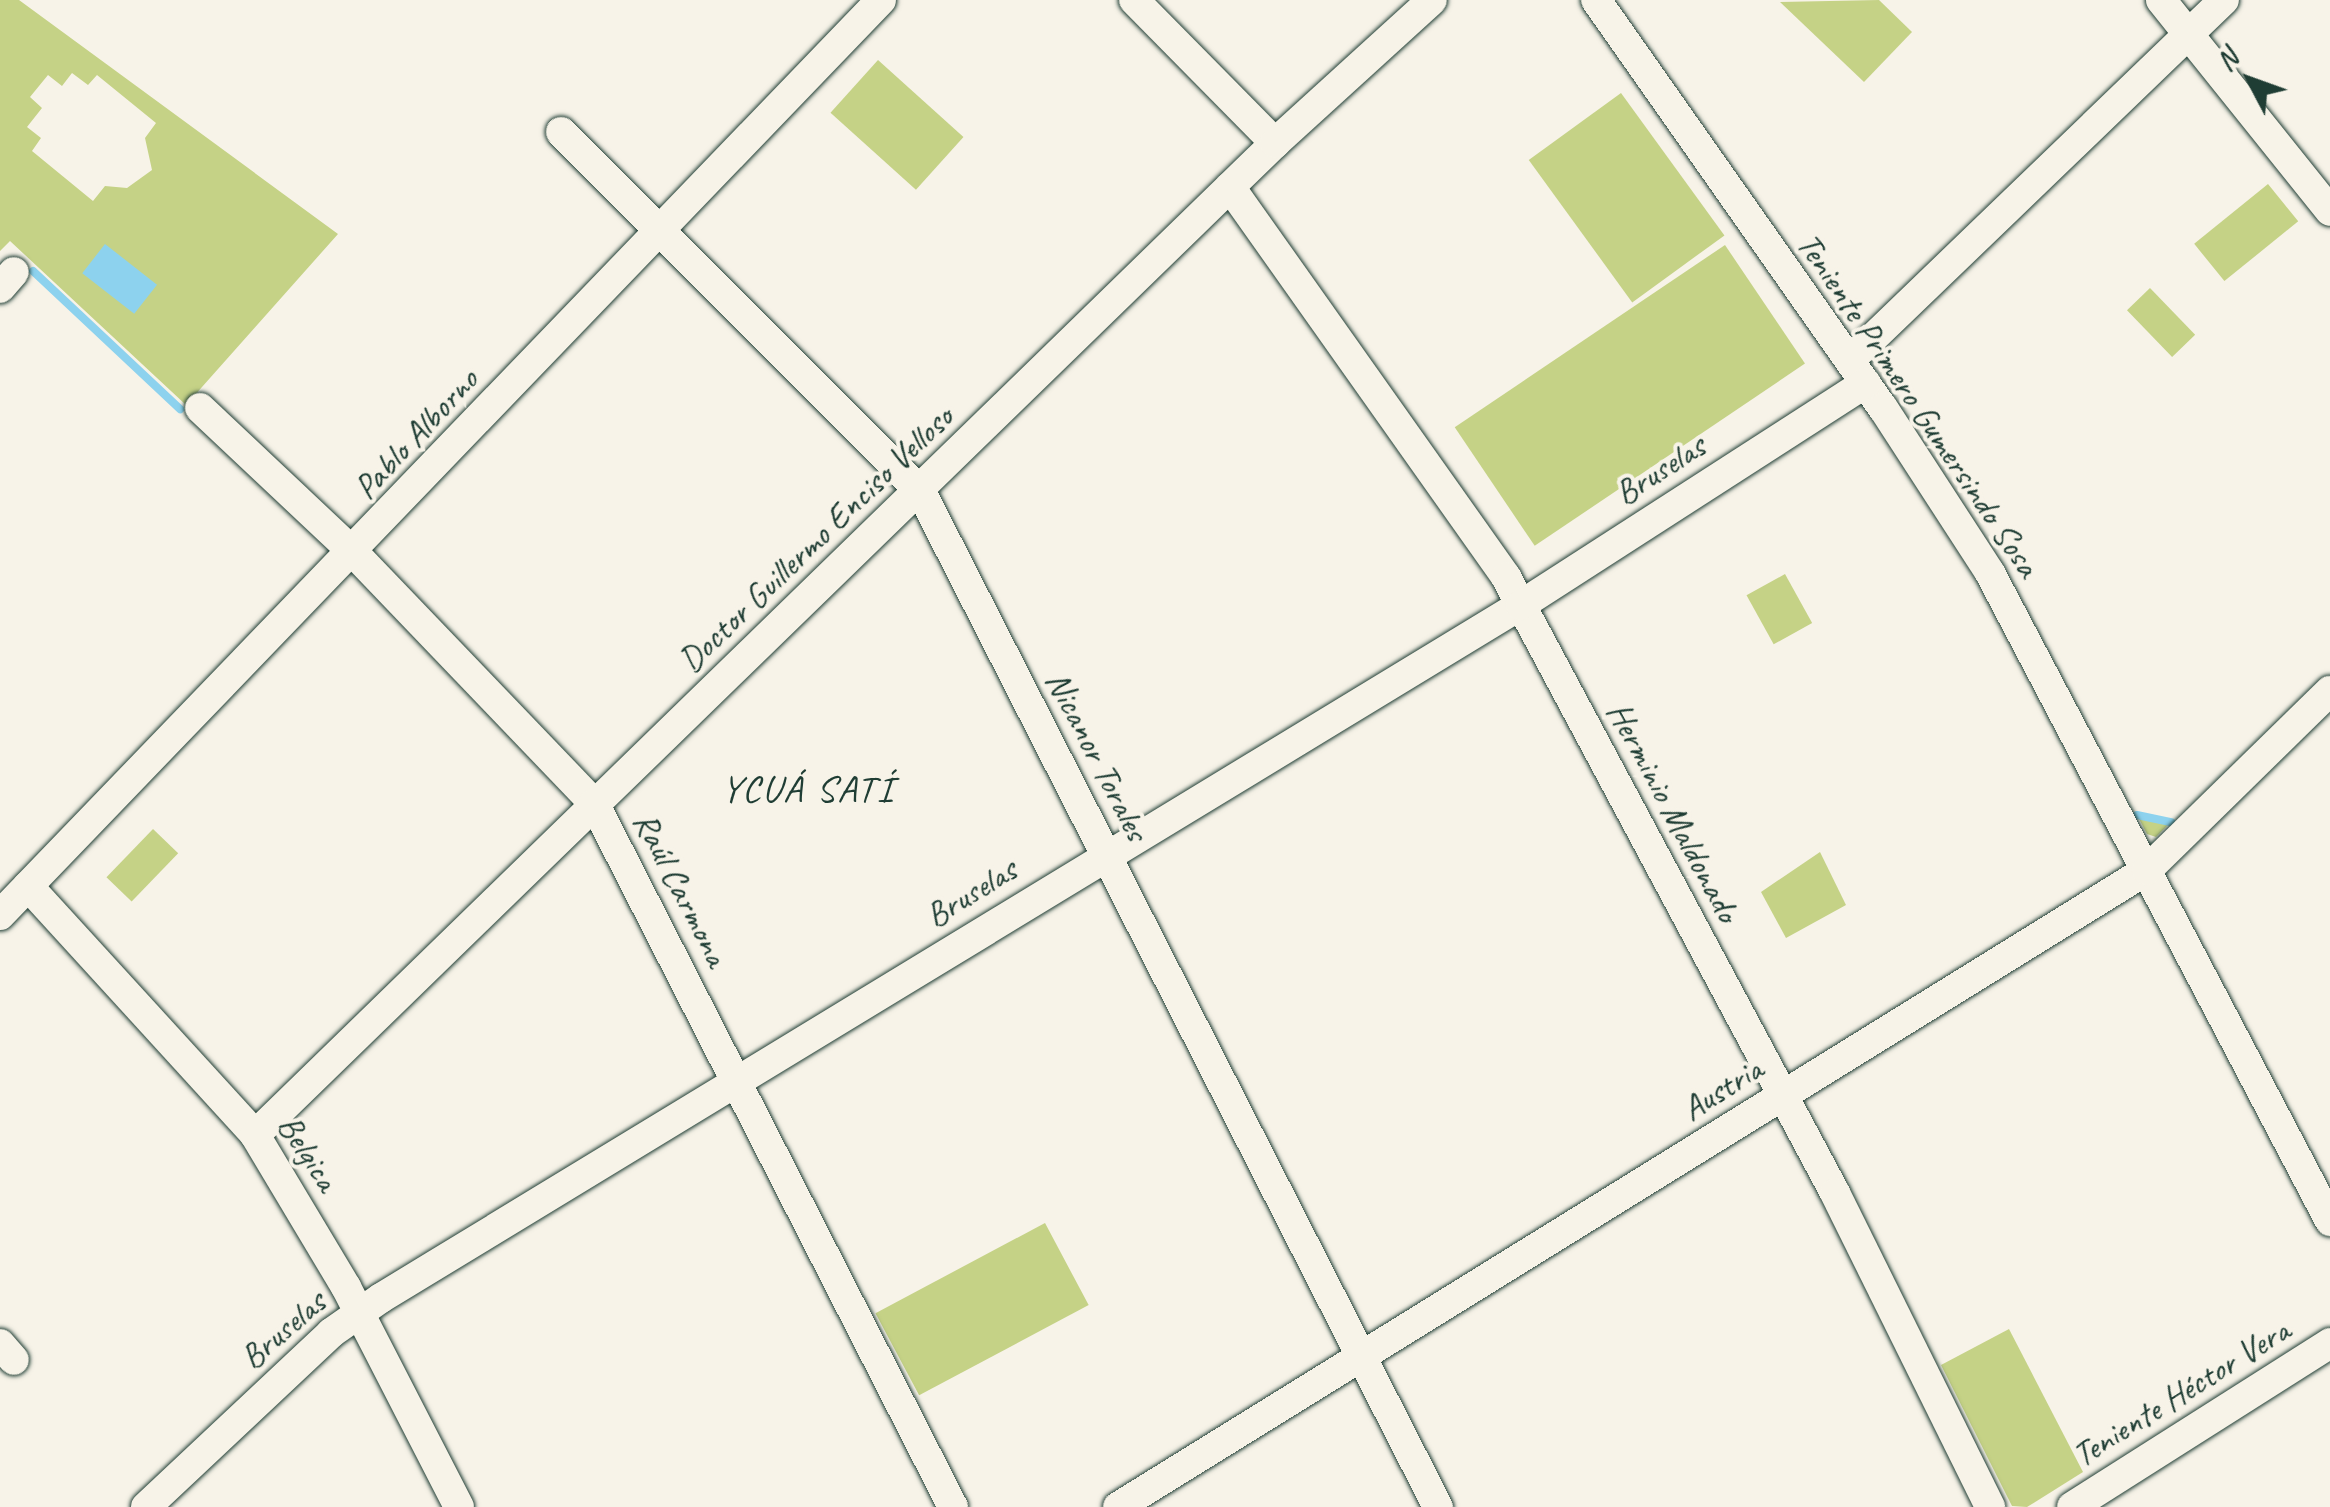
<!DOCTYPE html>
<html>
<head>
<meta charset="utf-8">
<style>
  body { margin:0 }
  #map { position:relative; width:2330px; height:1507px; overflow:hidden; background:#f7f3e8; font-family:Caveat,sans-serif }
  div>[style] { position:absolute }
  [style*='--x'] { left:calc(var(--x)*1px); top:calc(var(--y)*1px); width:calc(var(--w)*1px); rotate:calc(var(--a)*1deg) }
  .green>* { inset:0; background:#c5d286; transform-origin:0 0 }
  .water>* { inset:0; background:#8dd2ee; transform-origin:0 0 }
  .stream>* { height:8px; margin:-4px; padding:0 4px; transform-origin:4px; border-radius:4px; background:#8dd2ee }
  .roads { filter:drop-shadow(0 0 2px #1f3d34) drop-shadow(0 0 2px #1f3d34) }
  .minor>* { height:30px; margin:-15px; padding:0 15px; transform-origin:15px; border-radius:15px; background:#f7f3e8 }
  span { translate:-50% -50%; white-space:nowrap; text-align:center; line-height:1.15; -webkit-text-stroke:8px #f7f3e8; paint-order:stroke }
  .street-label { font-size:35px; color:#1f3d34 }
  .neighbourhood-label { font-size:38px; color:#1f3d34; letter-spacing:2.5px }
  .north { position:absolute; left:2200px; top:30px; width:100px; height:100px; -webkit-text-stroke:8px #f7f3e8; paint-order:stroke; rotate:311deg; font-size:28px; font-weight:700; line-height:40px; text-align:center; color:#1f3d34 }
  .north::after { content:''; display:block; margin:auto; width:35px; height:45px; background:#1f3d34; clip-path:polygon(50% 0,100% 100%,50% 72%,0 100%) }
</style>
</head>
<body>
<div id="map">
  <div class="green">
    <i style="clip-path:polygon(evenodd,0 0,19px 0,338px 234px,186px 405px,10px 241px,0 251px,0 0,72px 73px,88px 85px,97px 75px,156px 123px,145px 138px,152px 170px,127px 188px,105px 186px,93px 201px,32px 151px,41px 138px,27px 127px,42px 108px,30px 97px,48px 75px,62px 86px,72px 73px)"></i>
    <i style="clip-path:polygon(1879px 0,1912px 32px,1864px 82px,1780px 2px)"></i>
    <i style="left:878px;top:60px;width:115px;height:71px;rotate:42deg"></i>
    <i style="left:1621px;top:93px;width:176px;height:114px;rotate:54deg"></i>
    <i style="left:2268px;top:184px;width:48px;height:95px;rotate:51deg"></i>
    <i style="left:1725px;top:245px;width:143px;height:326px;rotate:56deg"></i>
    <i style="left:2150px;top:288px;width:65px;height:32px;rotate:46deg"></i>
    <i style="left:1785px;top:574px;width:56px;height:44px;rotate:61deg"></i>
    <i style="clip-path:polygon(2137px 815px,2171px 822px,2156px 837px,2147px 834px)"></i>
    <i style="left:153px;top:829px;width:35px;height:67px;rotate:44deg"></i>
    <i style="clip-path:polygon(1820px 852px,1846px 905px,1786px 938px,1761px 892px)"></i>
    <i style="left:1045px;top:1223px;width:93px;height:192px;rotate:62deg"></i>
    <i style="clip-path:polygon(2009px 1329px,2083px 1472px,2027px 1507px,2012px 1506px,1941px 1365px)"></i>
  </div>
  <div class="water">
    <i style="left:105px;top:244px;width:66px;height:37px;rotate:38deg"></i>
  </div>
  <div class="stream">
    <i style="--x:33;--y:271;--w:202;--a:43.2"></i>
    <i style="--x:2137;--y:815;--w:35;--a:12"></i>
  </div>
  <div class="roads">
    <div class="minor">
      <i style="--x:1134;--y:0;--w:201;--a:45.4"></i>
      <i style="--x:1596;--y:0;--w:499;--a:54.9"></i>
      <i style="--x:1883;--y:408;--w:197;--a:57"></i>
      <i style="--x:1990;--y:573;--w:732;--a:62.31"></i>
      <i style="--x:2161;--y:0;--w:270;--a:51.3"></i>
      <i style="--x:561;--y:132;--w:509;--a:45"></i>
      <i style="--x:921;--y:492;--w:1139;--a:63.01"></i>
      <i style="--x:1230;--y:187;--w:478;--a:54.7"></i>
      <i style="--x:1506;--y:577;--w:698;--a:61.89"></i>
      <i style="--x:1835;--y:1193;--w:350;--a:63.7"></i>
      <i style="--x:0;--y:288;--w:21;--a:-49"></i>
      <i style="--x:1850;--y:360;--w:519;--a:-43.91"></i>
      <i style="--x:200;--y:408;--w:212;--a:43.3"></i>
      <i style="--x:354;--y:553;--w:347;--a:46.2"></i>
      <i style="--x:594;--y:803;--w:790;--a:62.98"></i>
      <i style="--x:28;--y:886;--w:337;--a:47.6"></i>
      <i style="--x:255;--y:1135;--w:177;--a:59.1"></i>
      <i style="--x:346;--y:1287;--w:247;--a:62.8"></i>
      <i style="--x:0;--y:915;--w:1270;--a:-46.08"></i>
      <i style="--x:255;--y:1135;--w:1423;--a:-44.2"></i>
      <i style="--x:1275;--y:143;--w:212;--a:-42.3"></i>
      <i style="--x:0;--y:1344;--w:21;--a:49"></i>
      <i style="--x:146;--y:1507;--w:254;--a:-43.2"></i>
      <i style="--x:331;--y:1333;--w:61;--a:-35"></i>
      <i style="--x:381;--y:1298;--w:1334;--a:-31.3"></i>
      <i style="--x:1521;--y:605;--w:410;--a:-32.8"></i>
      <i style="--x:1118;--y:1507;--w:1210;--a:-31.76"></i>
      <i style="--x:2147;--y:870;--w:256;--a:-44.4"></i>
      <i style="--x:2072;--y:1507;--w:306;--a:-32.4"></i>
    </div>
  </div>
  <div class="street-label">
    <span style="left:1918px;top:405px;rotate:56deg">Teniente Primero Gumersindo Sosa</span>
    <span style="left:416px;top:434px;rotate:-47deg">Pablo Alborno</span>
    <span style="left:1660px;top:470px;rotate:-33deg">Bruselas</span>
    <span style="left:816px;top:539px;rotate:-44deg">Doctor Guillermo Enciso Velloso</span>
    <span style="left:1097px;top:756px;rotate:63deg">Nicanor Torales</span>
    <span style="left:1673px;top:812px;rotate:62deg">Herminio Maldonado</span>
    <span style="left:681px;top:889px;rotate:63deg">Raúl Carmona</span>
    <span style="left:971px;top:893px;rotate:-32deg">Bruselas</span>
    <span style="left:1722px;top:1089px;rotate:-32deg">Austria</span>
    <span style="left:308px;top:1153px;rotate:57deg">Belgica</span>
    <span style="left:283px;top:1330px;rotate:-41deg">Bruselas</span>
    <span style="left:2181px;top:1393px;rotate:-32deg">Teniente Héctor Vera</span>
  </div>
  <div class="neighbourhood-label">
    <span style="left:808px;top:789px">YCUÁ SATÍ</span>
  </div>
  <div class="north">N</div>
</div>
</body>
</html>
